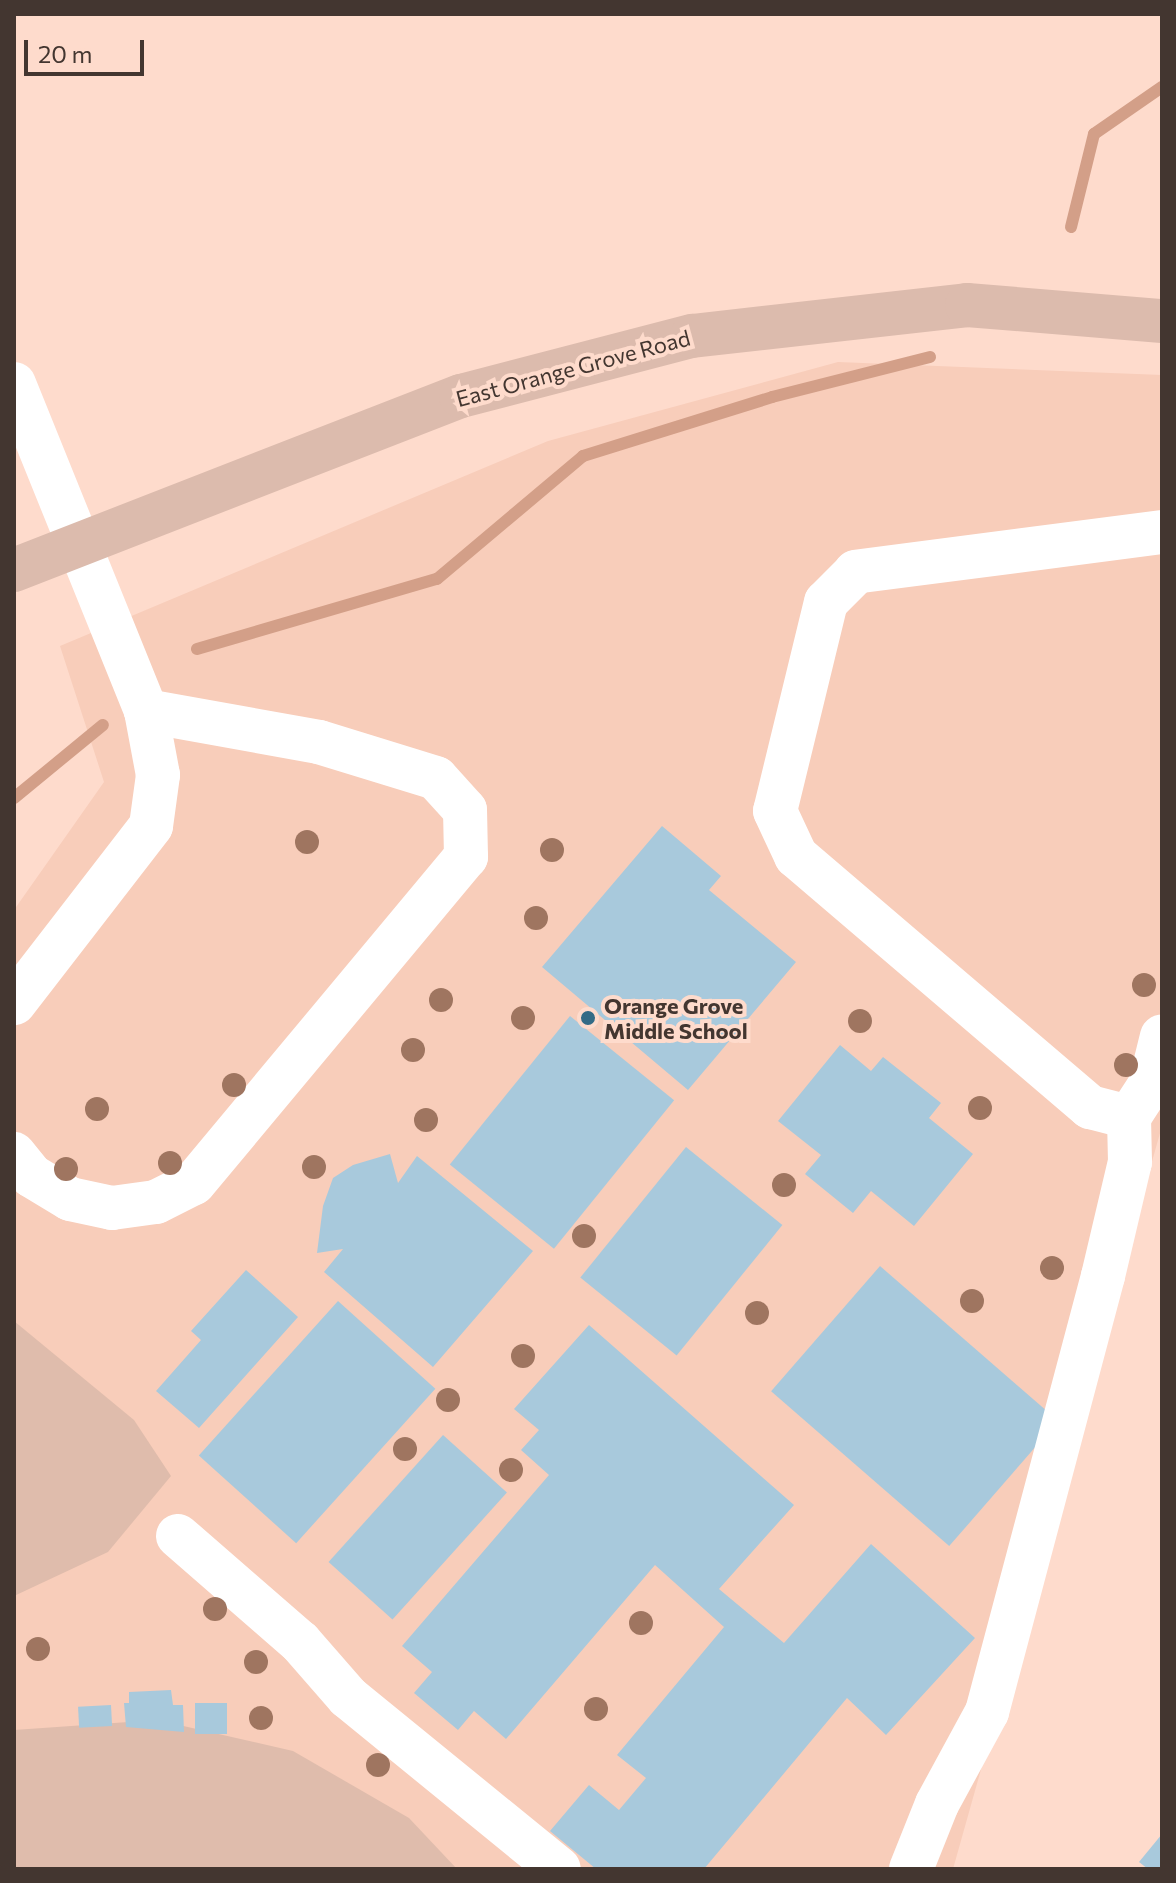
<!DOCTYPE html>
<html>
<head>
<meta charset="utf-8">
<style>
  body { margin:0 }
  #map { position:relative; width:1176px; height:1883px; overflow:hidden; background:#fedbcc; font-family:Commissioner,sans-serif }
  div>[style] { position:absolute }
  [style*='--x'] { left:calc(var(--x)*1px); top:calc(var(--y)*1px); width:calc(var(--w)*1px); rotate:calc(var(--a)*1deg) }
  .built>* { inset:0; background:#f8cdba }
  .green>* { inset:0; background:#dfbcac }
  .stream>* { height:12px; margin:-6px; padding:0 6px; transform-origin:6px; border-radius:6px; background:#d39f88 }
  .building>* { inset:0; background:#a8c9dc; transform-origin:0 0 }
  .minor>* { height:44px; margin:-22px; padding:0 22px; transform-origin:22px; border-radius:22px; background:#fff }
  .major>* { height:44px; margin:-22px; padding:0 22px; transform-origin:22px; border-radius:22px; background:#dcbbad }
  .trees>* { width:24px; height:24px; margin:-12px; border-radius:50%; background:#9f7560 }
  .dots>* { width:22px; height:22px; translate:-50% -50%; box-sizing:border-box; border:4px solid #fedbcc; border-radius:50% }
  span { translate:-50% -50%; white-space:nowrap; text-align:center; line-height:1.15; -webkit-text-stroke:8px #fedbcc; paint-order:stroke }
  .street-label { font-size:22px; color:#433630 }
  .poi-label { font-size:22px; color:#433630; font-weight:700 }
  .left { translate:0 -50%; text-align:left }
  .frame { position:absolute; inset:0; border:16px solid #433630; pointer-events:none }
  .scale { position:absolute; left:24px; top:40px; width:120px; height:36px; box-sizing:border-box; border:4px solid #433630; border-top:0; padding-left:10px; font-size:24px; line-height:28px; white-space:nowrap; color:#433630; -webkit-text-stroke:6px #fedbcc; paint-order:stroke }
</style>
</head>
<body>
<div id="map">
  <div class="built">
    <i style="clip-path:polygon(838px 362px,1162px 375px,1162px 1126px,953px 1869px,14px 1869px,14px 910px,104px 782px,60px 646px,548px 441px)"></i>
  </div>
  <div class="green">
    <i style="clip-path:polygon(14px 1321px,134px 1420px,171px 1476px,108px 1552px,14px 1596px)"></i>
    <i style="clip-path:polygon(157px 1720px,293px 1751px,409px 1818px,457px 1869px,14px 1869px,14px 1730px)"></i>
  </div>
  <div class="stream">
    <i style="--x:1071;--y:227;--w:96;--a:-76.1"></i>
    <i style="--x:1094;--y:134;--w:83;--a:-34.7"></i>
    <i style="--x:197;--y:649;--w:250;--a:-16.3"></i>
    <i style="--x:437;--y:579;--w:191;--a:-40.1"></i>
    <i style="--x:583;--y:456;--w:198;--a:-17.3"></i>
    <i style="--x:772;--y:397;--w:163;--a:-14.2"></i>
    <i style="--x:14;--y:798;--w:115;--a:-39.4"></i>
  </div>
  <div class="building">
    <i style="clip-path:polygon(662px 826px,721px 876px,709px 890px,796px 962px,688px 1090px,542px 967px)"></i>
    <i style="left:570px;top:1016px;width:134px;height:191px;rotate:39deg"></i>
    <i style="clip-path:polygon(840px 1045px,871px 1071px,883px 1057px,941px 1103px,929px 1118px,973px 1154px,914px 1226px,871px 1191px,853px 1213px,805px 1174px,821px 1155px,778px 1121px)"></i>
    <i style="left:686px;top:1147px;width:124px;height:168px;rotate:39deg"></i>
    <i style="clip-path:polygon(390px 1154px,398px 1183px,417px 1156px,533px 1251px,433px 1367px,324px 1272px,343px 1249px,317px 1253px,323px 1206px,333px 1178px,353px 1165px)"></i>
    <i style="left:880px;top:1266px;width:236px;height:166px;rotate:41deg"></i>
    <i style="clip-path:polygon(246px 1270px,298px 1317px,199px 1428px,156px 1391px,201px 1340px,191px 1331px)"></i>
    <i style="left:338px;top:1301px;width:131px;height:208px;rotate:42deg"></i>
    <i style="clip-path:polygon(589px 1325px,794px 1505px,719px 1589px,784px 1643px,871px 1544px,975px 1638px,886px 1735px,847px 1698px,704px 1869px,596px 1869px,550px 1831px,589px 1785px,619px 1810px,646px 1778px,617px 1755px,724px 1627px,655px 1565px,506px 1739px,474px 1711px,458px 1730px,414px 1693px,432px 1672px,402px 1646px,549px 1475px,521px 1450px,539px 1430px,514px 1409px)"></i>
    <i style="left:443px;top:1435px;width:86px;height:171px;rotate:42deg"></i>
    <i style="clip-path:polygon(171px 1690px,173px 1705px,183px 1705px,184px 1732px,126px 1727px,124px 1703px,129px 1703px,129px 1692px)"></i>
    <i style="left:195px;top:1703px;width:32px;height:31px"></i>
    <i style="left:111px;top:1705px;width:21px;height:33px;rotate:87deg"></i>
    <i style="clip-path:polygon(1162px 1834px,1162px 1869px,1148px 1869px,1139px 1862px)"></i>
  </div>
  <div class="minor">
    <i style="--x:14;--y:384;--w:353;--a:68"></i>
    <i style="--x:146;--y:711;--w:65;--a:79.4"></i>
    <i style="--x:158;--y:775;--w:51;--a:97.8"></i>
    <i style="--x:151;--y:826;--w:224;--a:127.7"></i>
    <i style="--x:1162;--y:532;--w:309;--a:172.6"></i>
    <i style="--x:856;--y:572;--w:42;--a:135"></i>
    <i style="--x:826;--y:602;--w:215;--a:103.7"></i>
    <i style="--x:775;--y:811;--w:50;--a:65"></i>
    <i style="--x:796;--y:856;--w:387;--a:40.5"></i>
    <i style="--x:1090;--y:1107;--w:40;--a:14.4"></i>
    <i style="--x:1129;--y:1117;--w:38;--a:-57"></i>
    <i style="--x:1150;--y:1085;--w:50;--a:-76.2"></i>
    <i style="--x:14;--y:1154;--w:28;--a:51"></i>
    <i style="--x:32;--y:1176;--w:44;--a:31.2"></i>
    <i style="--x:70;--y:1199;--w:43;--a:12.1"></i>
    <i style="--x:112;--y:1208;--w:44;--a:-7.8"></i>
    <i style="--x:156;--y:1202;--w:42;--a:-26.6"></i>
    <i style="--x:194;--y:1183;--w:425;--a:-50.2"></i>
    <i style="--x:466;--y:857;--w:47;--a:-91.2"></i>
    <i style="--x:465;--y:810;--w:43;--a:-132.2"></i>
    <i style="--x:436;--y:778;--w:122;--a:-162.9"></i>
    <i style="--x:319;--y:742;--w:176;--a:-169.8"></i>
    <i style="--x:178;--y:1536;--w:162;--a:41"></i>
    <i style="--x:300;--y:1642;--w:73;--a:48.9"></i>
    <i style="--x:348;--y:1697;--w:272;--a:39.2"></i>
    <i style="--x:911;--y:1869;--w:70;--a:-68.2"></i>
    <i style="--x:937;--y:1804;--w:105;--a:-61.5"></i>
    <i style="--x:987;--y:1712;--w:451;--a:-75.1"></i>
    <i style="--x:1103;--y:1276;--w:117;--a:-76.7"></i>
    <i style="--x:1130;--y:1162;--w:45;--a:-91.3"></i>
  </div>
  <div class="major">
    <i style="--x:14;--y:570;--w:480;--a:-21.3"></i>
    <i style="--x:461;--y:396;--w:239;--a:-14.6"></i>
    <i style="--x:692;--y:336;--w:277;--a:-6.4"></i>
    <i style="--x:967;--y:305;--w:196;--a:4.7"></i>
  </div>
  <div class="trees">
    <i style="left:307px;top:842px"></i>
    <i style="left:552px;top:850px"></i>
    <i style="left:536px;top:918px"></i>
    <i style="left:1144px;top:985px"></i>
    <i style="left:441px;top:1000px"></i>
    <i style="left:523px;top:1018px"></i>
    <i style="left:860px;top:1021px"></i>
    <i style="left:413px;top:1050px"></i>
    <i style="left:1126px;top:1065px"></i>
    <i style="left:234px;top:1085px"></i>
    <i style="left:980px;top:1108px"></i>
    <i style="left:97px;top:1109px"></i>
    <i style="left:426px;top:1120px"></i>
    <i style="left:170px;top:1163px"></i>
    <i style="left:314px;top:1167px"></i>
    <i style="left:66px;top:1169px"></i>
    <i style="left:784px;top:1185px"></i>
    <i style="left:584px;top:1236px"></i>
    <i style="left:1052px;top:1268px"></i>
    <i style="left:972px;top:1301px"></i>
    <i style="left:757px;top:1313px"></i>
    <i style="left:523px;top:1356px"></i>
    <i style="left:448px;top:1400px"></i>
    <i style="left:405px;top:1449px"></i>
    <i style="left:511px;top:1470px"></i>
    <i style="left:215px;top:1609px"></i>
    <i style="left:641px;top:1623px"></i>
    <i style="left:38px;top:1649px"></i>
    <i style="left:256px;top:1662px"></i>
    <i style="left:596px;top:1709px"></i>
    <i style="left:261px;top:1718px"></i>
    <i style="left:378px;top:1765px"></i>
  </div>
  <div class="dots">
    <i style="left:588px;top:1018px;background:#346b86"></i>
  </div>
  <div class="street-label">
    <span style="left:573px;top:368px;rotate:-15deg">East Orange Grove Road</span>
  </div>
  <div class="poi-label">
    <span class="left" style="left:604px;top:1018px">Orange Grove<br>Middle School</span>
  </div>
  <div class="frame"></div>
  <div class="scale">20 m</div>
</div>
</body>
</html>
